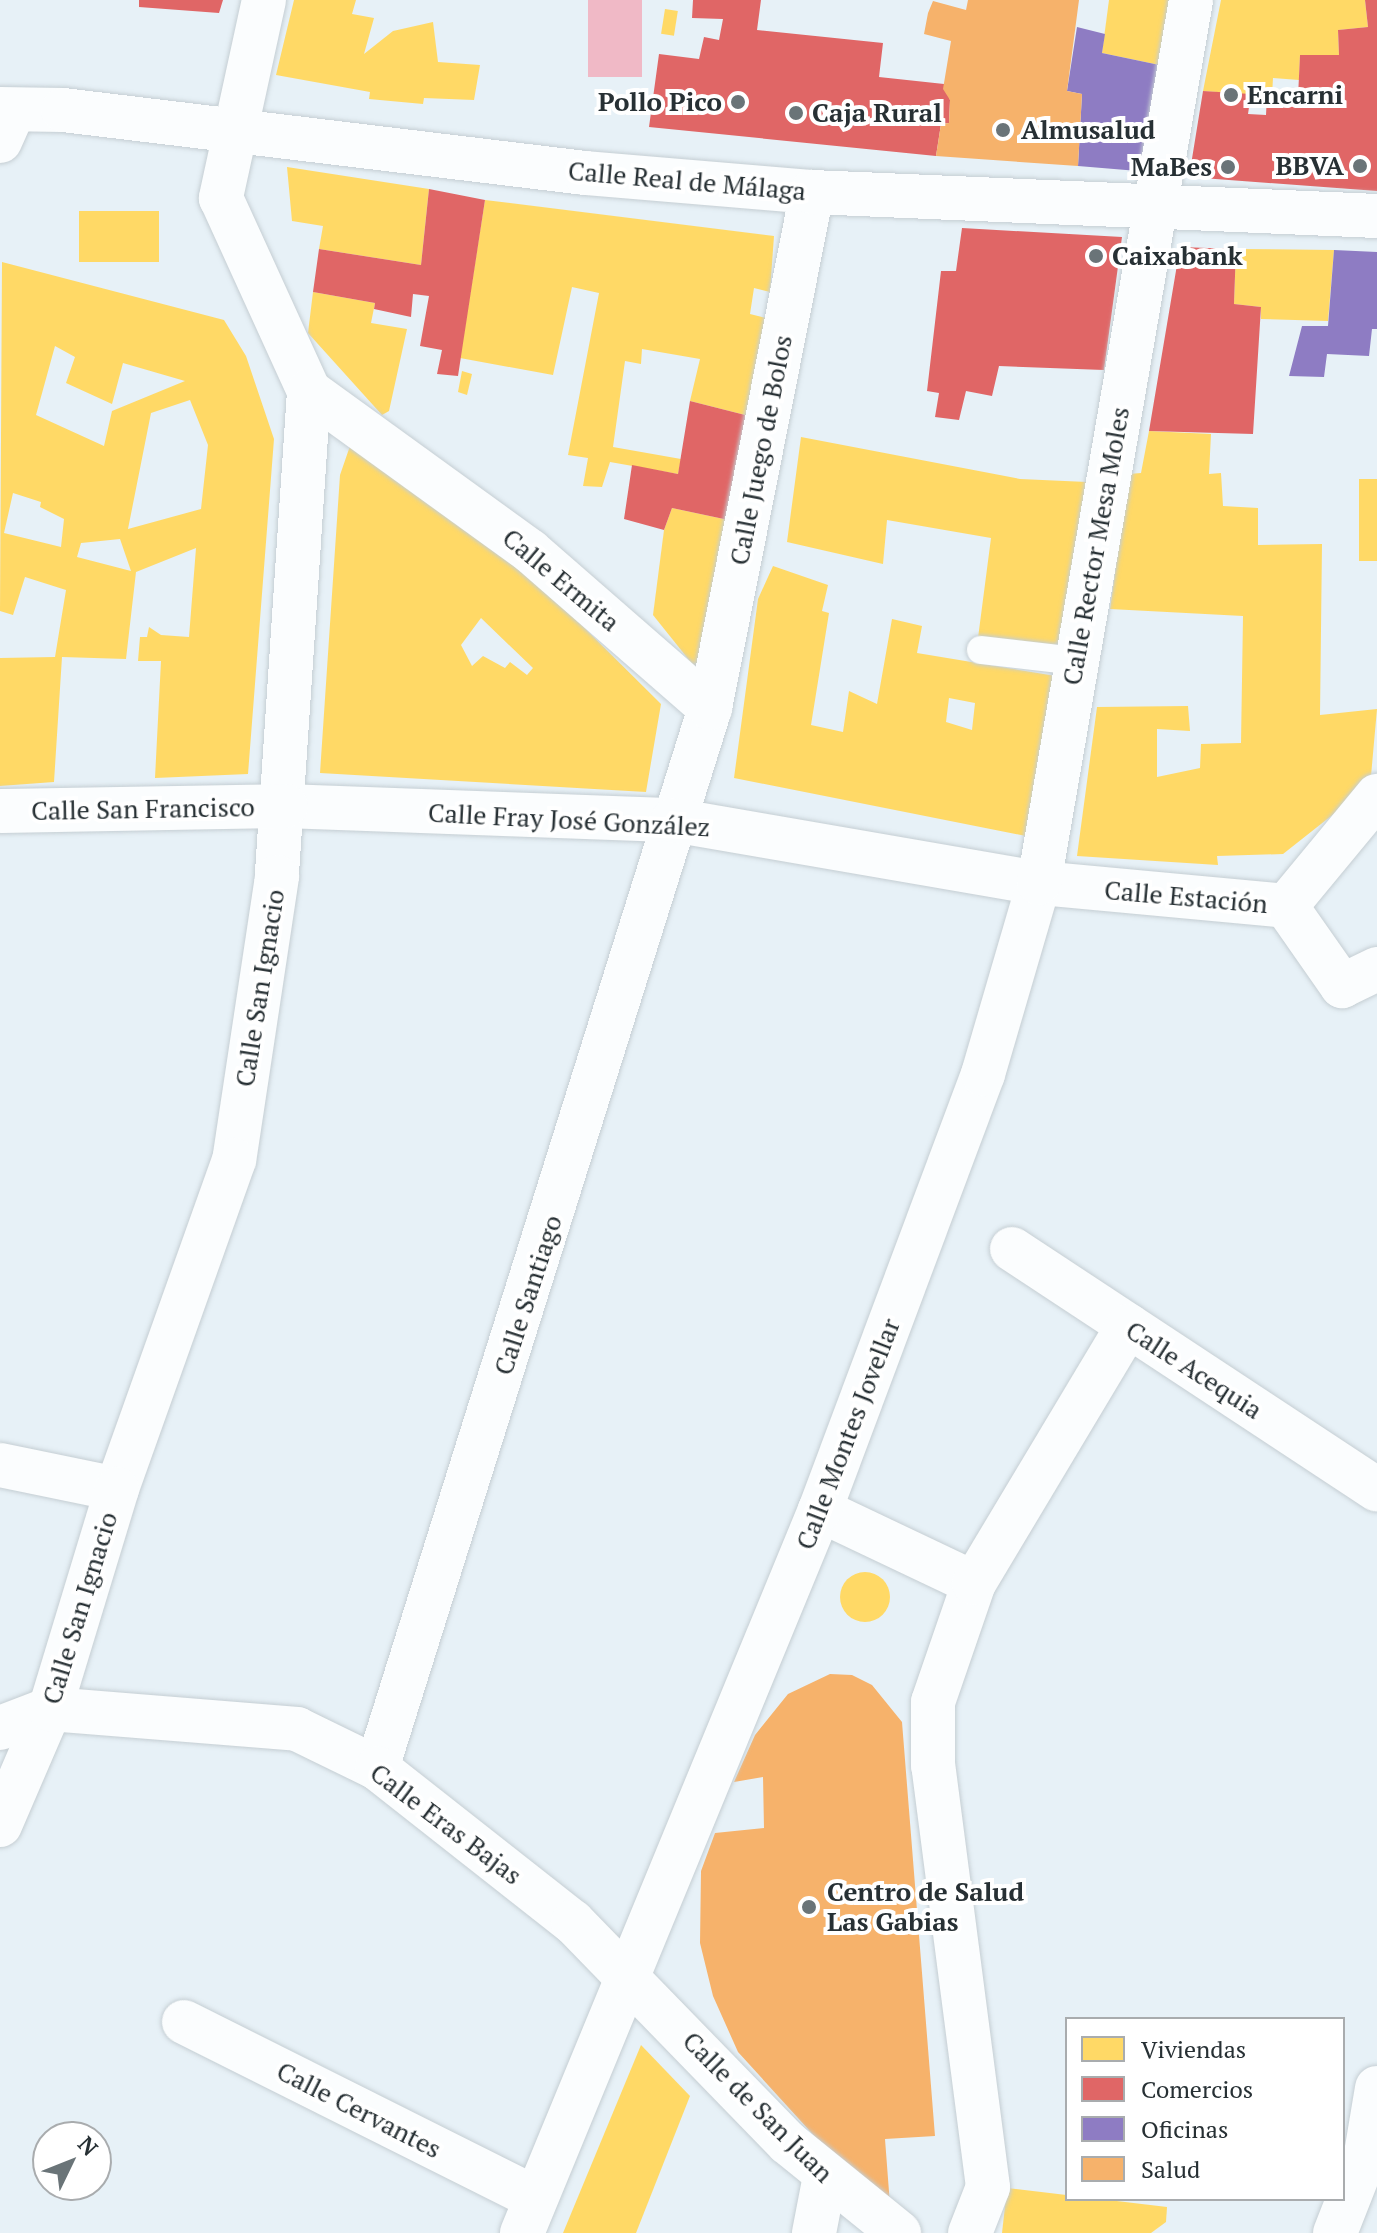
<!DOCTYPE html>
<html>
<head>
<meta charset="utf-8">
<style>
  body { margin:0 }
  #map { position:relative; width:1377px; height:2233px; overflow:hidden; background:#e7f1f7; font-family:"PT Serif",serif }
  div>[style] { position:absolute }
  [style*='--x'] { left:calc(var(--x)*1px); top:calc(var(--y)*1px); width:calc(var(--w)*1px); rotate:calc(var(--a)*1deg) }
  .water>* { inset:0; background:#f0b9c6; transform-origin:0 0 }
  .homes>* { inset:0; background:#ffd966; transform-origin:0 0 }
  .round { border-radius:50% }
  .shops>* { inset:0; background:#e06666 }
  .offices>* { inset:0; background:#8e7cc3 }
  .health>* { inset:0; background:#f6b26b }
  .roads { filter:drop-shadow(0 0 2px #c5ced3) drop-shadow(0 0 2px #c5ced3) }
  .lane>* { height:28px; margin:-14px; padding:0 14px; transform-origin:14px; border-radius:14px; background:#fbfdfe }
  .street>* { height:44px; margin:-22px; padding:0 22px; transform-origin:22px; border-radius:22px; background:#fbfdfe }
  .secondary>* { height:44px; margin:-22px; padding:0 22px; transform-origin:22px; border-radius:22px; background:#fbfdfe }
  .dots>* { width:22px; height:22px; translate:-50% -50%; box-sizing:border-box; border:4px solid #fff; border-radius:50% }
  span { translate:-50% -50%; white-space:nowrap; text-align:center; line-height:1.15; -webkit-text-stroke:8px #fff; paint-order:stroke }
  .poi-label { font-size:26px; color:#273034; font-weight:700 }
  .left { translate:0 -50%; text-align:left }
  .right { translate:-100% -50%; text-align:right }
  .street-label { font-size:26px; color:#273034 }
  .legend { position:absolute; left:1065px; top:2017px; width:280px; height:184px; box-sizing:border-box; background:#fff; border:2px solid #a9acae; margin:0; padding:10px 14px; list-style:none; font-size:24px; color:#273034 }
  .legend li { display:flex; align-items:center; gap:16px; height:40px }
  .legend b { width:40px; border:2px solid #a9acae }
  .north { position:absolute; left:32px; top:2121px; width:80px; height:80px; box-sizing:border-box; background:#fff; border:2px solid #a9acae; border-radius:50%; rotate:47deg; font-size:22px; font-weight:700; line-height:32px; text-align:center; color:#273034 }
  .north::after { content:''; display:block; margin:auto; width:28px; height:36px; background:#6a7478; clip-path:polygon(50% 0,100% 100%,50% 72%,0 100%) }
</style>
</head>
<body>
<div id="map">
  <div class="water">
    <i style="left:588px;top:0;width:54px;height:77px"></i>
  </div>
  <div class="homes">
    <i style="clip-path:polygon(294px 0,356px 0,352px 14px,374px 18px,364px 54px,393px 31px,433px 22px,438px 62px,480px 65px,474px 100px,424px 98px,423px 104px,369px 99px,370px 92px,276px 75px)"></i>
    <i style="clip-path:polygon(1109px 0,1177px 0,1169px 67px,1102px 53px)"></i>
    <i style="clip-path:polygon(1221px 0,1365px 0,1368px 27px,1338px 30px,1339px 55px,1300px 55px,1299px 80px,1273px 78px,1272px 96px,1203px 91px)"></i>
    <i style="left:665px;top:9px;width:13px;height:25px;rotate:9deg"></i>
    <i style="clip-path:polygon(287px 167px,429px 189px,421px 265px,319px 249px,323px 226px,292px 221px)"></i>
    <i style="clip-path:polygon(485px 200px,774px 236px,770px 292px,754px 288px,750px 314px,766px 318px,753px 417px,690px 401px,700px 359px,642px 349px,641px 364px,625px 361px,613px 447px,681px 459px,678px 474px,610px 462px,602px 487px,583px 486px,588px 458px,568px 455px,599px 293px,572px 287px,553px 375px,460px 358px)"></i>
    <i style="left:79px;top:211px;width:80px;height:51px"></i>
    <i style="clip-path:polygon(1236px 249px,1334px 250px,1328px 321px,1261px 319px,1261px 307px,1234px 304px)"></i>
    <i style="clip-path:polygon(evenodd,2px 262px,224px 320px,246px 356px,274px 439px,248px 774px,155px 778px,161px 661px,138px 661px,140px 637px,147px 637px,149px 627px,161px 635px,189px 637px,196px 548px,136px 572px,126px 659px,62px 657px,54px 782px,0 786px,0 658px,55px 657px,66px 590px,25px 577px,13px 615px,0 611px,2px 262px,55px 346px,75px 357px,66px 383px,112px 404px,123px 363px,185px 381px,112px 411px,104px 446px,36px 415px,55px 346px,2px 262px,190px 400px,208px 445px,201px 509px,128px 529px,151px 413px,190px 400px,2px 262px,13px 493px,41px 502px,40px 507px,64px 519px,61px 547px,4px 533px,13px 493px,2px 262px,120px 539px,131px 571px,77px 557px,81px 543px,120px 539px)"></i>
    <i style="clip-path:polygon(313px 292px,375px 303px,371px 323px,407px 329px,389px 411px,382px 415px,308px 333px)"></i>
    <i style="clip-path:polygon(462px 371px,472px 374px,467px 395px,458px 392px)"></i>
    <i style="clip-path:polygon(1149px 431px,1211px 434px,1209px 474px,1221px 473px,1223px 506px,1258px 508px,1258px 545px,1322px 544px,1320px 715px,1377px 709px,1371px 776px,1359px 794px,1283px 854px,1217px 856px,1218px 865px,1077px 856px,1097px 707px,1188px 706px,1190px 731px,1157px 729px,1157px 777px,1200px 768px,1201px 744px,1241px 743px,1243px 616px,1110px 609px,1129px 474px,1141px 473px)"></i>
    <i style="clip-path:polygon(801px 437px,1020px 479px,1087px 482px,1059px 650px,978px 638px,991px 538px,887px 520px,883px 564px,787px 542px)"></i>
    <i style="clip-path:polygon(evenodd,350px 446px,520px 564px,661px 704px,646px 792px,320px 773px,340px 475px,350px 446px,481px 618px,533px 668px,527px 675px,510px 662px,505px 668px,483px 656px,472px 666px,461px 645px,481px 618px)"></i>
    <i style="left:1377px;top:479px;width:82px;height:18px;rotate:90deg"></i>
    <i style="clip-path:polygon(672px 508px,738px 522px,710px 668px,693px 665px,653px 615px,664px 530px)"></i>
    <i style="clip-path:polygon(evenodd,773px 566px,828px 585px,822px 611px,829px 613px,811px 725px,843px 732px,849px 691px,877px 704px,892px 619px,922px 626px,917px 653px,1056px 676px,1026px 836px,734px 778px,758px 599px,773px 566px,949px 698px,975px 703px,972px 730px,946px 722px,949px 698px)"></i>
    <i class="round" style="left:840px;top:1572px;width:50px;height:50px"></i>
    <i style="clip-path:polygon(641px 2045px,690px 2096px,636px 2233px,563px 2233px)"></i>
    <i style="clip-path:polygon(1007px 2188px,1167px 2207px,1166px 2222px,1151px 2233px,1002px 2233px)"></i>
  </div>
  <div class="shops">
    <i style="clip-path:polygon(139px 0,223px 0,219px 13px,139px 7px)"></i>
    <i style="clip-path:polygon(693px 0,761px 0,757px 30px,883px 43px,879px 77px,944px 84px,950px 100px,949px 123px,941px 124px,936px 156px,649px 127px,659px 54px,699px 59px,704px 37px,719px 40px,723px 19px,692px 18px)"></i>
    <i style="clip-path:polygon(1365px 0,1377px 0,1377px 191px,1189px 177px,1203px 91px,1251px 94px,1248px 114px,1266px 115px,1267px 95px,1298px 97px,1300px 55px,1339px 55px,1338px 30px,1368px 27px)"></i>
    <i style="clip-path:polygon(429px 189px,485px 200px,458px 376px,437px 374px,442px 350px,420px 346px,429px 296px,413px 294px,411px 317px,374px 309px,375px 303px,313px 292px,319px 249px,421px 265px)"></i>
    <i style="clip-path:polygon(962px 228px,1122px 237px,1104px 370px,999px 366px,992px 396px,966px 391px,959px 420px,935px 417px,939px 393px,927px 391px,941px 271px,956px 271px)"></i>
    <i style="clip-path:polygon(1180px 247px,1236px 249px,1234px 304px,1261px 307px,1253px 434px,1149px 431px)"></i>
    <i style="clip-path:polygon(690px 401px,753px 417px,738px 522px,672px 508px,664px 530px,624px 519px,632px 465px,678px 474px)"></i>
  </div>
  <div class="offices">
    <i style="clip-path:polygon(1077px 27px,1105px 34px,1102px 53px,1169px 67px,1150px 172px,1078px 166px,1082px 94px,1067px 91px)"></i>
    <i style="clip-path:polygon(1334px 250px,1377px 252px,1377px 329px,1372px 329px,1369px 356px,1327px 354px,1324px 377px,1289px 376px,1302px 326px,1328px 326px)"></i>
  </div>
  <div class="health">
    <i style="clip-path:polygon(968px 0,1079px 0,1067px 91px,1082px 94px,1078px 166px,936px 156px,941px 124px,949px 123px,950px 100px,943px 89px,951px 41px,924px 34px,928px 13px,933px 1px,966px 10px)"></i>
    <i style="clip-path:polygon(830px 1674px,852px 1675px,872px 1685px,902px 1722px,935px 2136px,885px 2139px,890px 2205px,858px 2184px,738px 2052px,713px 1996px,700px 1943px,701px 1871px,715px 1833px,764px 1828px,763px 1777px,734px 1782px,755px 1735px,788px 1694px)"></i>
  </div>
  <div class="roads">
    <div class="lane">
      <i style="--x:981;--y:650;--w:96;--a:6.6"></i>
    </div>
    <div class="street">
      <i style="--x:0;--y:141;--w:34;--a:-66"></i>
      <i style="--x:309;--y:391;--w:273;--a:35.9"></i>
      <i style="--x:530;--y:551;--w:239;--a:41.1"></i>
      <i style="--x:710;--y:708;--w:1111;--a:107.44"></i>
      <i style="--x:710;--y:708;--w:526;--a:-78.82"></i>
      <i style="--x:286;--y:806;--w:387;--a:2.1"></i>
      <i style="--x:673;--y:820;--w:371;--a:9.8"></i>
      <i style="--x:1039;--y:883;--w:248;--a:5.3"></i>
      <i style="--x:1286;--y:906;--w:143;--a:-50.4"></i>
      <i style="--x:1286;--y:906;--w:98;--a:55"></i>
      <i style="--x:1342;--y:986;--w:39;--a:-26"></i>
      <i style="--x:1012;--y:1249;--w:437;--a:33.4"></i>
      <i style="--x:0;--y:1465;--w:119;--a:11.6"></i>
      <i style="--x:820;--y:1510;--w:170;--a:25.4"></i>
      <i style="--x:0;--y:1728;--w:53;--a:-20.8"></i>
      <i style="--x:0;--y:1825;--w:126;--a:-66.7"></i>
      <i style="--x:184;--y:2022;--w:393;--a:26.6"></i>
      <i style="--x:522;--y:2233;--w:782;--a:-67.6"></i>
      <i style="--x:820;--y:1510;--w:465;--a:-69.5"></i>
      <i style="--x:983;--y:1074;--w:199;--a:-73.7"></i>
      <i style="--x:1039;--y:883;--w:896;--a:-80.23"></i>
      <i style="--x:814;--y:2233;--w:58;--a:-79.1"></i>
      <i style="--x:970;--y:2233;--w:49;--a:-68.6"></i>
      <i style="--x:988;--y:2187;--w:425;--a:-97.4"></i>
      <i style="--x:933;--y:1766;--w:64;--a:-90"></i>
      <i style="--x:933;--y:1702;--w:126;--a:-71"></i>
      <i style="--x:974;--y:1583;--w:300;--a:-59.1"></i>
      <i style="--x:1335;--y:2233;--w:85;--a:-68.6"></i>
      <i style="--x:1366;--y:2154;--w:67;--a:-80.5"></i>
    </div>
    <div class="secondary">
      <i style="--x:264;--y:0;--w:203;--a:102.3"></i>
      <i style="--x:221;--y:198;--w:212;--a:65.5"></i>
      <i style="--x:309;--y:391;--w:487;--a:93.8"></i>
      <i style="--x:277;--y:877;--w:286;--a:98.6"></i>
      <i style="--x:234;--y:1160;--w:349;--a:109.6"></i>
      <i style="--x:117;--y:1489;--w:230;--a:106.9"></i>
      <i style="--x:50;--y:1709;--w:248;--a:4.6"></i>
      <i style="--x:297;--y:1729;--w:89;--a:26"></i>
      <i style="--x:377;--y:1768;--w:249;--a:38.2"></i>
      <i style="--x:573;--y:1922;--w:308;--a:45.8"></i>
      <i style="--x:788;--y:2143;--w:143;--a:39"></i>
      <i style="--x:0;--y:109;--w:63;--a:0.9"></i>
      <i style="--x:63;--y:110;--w:526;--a:6.88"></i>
      <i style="--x:585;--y:173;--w:228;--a:4.8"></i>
      <i style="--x:812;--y:192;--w:566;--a:2.43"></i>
      <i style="--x:0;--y:811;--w:286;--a:-1"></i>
    </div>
  </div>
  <div class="dots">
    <i style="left:1231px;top:95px;background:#6a7478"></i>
    <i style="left:738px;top:102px;background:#6a7478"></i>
    <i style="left:796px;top:113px;background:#6a7478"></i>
    <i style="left:1003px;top:130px;background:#6a7478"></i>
    <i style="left:1360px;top:166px;background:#6a7478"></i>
    <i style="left:1228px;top:167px;background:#6a7478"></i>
    <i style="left:1096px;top:256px;background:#6a7478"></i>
    <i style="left:809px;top:1907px;background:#6a7478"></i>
  </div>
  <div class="poi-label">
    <span class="left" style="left:1247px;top:95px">Encarni</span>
    <span class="right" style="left:722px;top:102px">Pollo Pico</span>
    <span class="left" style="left:812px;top:113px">Caja Rural</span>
    <span class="left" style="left:1021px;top:130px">Almusalud</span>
    <span class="right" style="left:1344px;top:166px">BBVA</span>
    <span class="right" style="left:1212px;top:167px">MaBes</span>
    <span class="left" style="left:1112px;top:256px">Caixabank</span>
    <span class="left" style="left:827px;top:1907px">Centro de Salud<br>Las Gabias</span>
  </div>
  <div class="street-label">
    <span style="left:687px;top:181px;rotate:5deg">Calle Real de Málaga</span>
    <span style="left:761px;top:450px;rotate:-79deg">Calle Juego de Bolos</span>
    <span style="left:1096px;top:546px;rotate:-80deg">Calle Rector Mesa Moles</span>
    <span style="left:561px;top:580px;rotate:40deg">Calle Ermita</span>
    <span style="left:143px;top:809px;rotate:-1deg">Calle San Francisco</span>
    <span style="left:569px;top:820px;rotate:3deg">Calle Fray José González</span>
    <span style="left:1186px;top:897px;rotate:5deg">Calle Estación</span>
    <span style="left:260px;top:988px;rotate:-81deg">Calle San Ignacio</span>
    <span style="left:528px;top:1295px;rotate:-72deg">Calle Santiago</span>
    <span style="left:1194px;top:1370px;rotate:33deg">Calle Acequia</span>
    <span style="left:848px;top:1434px;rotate:-69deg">Calle Montes Jovellar</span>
    <span style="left:80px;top:1608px;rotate:-73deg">Calle San Ignacio</span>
    <span style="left:446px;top:1824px;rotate:37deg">Calle Eras Bajas</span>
    <span style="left:758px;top:2107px;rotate:45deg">Calle de San Juan</span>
    <span style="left:359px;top:2110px;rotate:27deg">Calle Cervantes</span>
  </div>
  <ul class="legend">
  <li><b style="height:22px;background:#ffd966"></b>Viviendas</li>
  <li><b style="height:22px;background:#e06666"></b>Comercios</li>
  <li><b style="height:22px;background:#8e7cc3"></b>Oficinas</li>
  <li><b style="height:22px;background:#f6b26b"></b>Salud</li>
  </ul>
  <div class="north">N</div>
</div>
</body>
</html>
